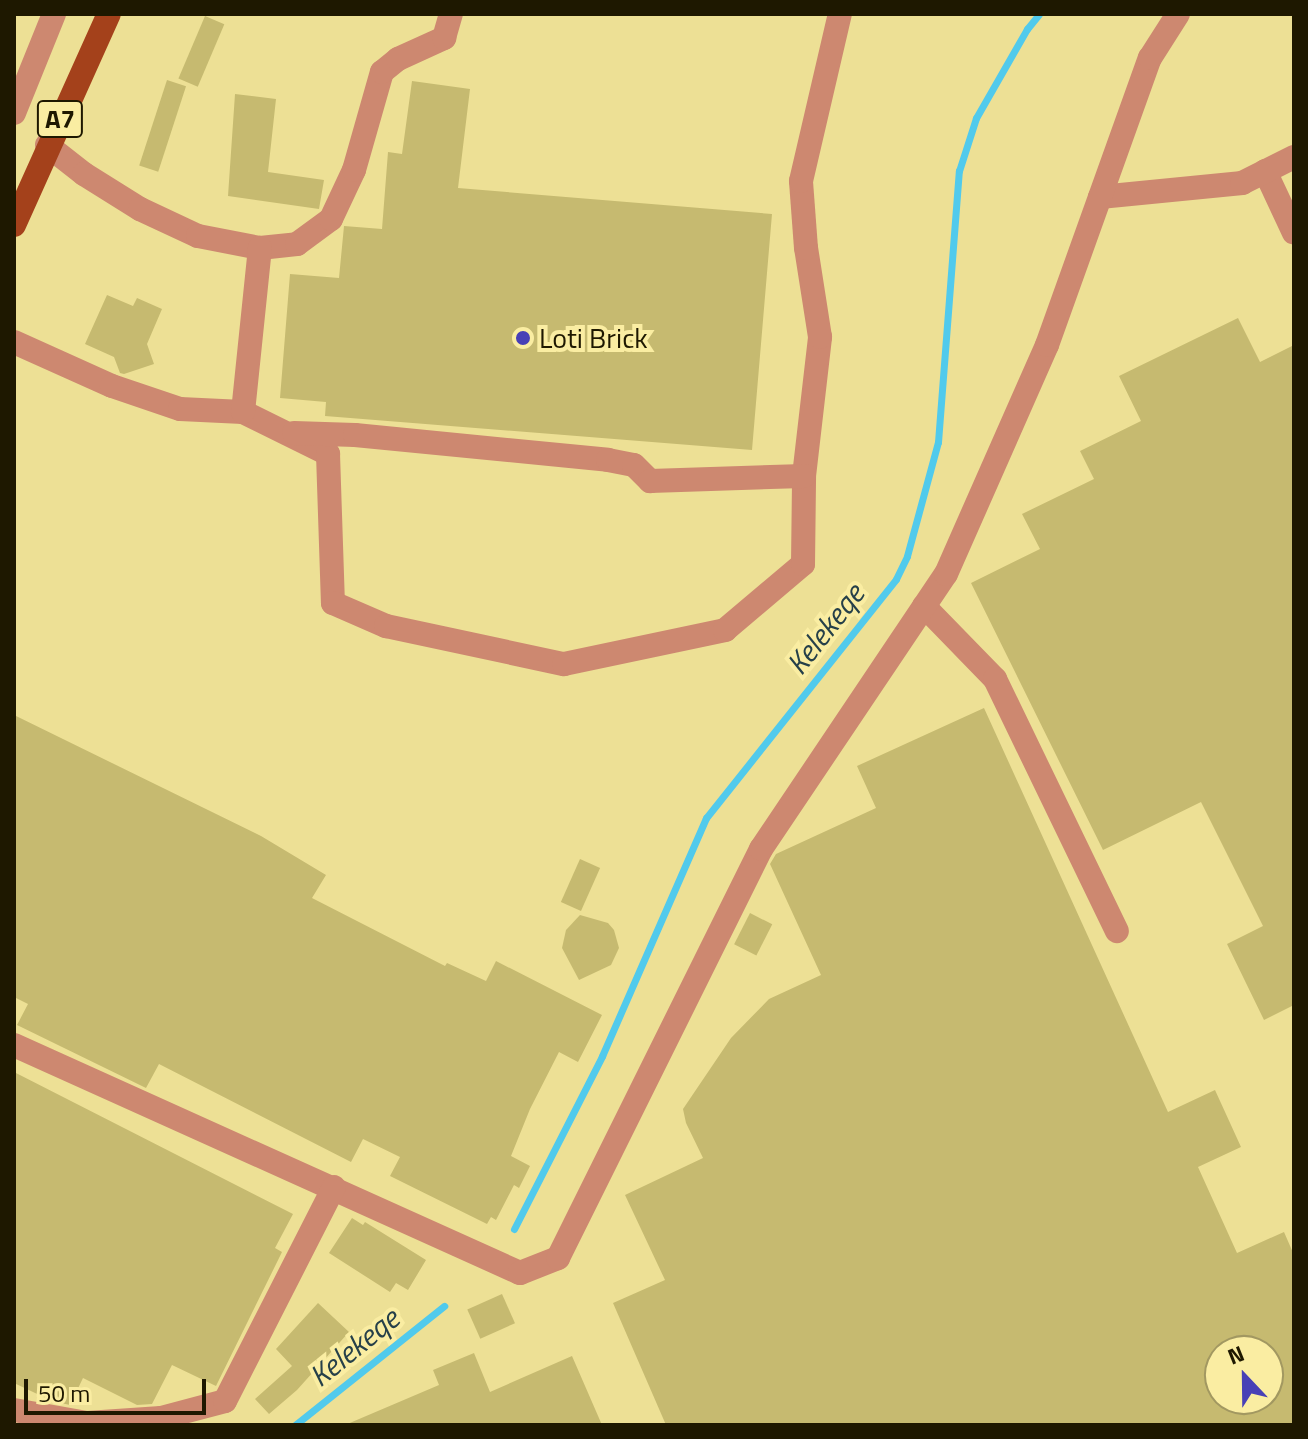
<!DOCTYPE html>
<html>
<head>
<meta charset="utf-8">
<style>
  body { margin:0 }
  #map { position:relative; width:1308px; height:1439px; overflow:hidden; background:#ede095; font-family:"Titillium Web",sans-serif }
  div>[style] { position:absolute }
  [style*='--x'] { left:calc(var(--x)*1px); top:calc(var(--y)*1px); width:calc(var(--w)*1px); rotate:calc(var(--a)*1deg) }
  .stream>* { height:7px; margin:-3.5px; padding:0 3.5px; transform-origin:3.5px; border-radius:3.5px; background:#51caec }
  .building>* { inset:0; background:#c6ba70; transform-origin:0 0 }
  .minor>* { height:24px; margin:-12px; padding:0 12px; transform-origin:12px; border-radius:12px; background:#cd8870 }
  .major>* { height:24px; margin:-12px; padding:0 12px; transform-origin:12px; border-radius:12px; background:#a4411b }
  .dots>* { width:22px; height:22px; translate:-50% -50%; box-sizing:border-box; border:4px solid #faeda2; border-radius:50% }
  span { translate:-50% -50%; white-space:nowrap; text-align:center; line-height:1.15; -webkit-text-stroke:8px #faeda2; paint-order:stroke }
  .shield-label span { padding:2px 6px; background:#faeda2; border:2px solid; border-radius:6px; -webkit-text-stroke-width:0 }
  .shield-label { font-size:26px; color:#1e1800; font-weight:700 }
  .poi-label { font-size:28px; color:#1e1800 }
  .left { translate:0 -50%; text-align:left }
  .water-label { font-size:30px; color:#264049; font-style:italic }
  .frame { position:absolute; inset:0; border:16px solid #1e1800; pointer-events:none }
  .north { position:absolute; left:1204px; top:1335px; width:80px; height:80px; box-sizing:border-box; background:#faeda2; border:2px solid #a29861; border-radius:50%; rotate:338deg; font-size:22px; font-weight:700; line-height:32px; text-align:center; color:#1e1800 }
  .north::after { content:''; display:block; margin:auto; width:28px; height:36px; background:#4840b6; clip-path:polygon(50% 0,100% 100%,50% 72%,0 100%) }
  .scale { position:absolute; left:24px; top:1379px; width:182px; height:36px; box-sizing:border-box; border:4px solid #1e1800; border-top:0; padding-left:10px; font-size:24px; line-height:28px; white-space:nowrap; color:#1e1800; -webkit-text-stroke:6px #faeda2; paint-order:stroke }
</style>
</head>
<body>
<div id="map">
  <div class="stream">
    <i style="--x:514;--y:1229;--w:194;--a:-63"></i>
    <i style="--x:602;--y:1056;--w:260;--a:-66.4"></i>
    <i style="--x:706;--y:818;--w:305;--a:-51.5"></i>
    <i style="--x:896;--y:579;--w:25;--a:-64"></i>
    <i style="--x:907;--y:556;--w:118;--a:-74.8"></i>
    <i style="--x:938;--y:442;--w:272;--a:-85.6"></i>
    <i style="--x:959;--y:171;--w:56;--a:-72.2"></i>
    <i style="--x:976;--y:118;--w:103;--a:-60.2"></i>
    <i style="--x:1027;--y:29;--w:19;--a:-51"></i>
    <i style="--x:295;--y:1425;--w:191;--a:-38.6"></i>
  </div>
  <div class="building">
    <i style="left:205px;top:16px;width:21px;height:68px;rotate:23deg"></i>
    <i style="left:167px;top:80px;width:20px;height:90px;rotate:18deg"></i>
    <i style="clip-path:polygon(412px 81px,470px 89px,458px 188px,772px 214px,752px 450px,325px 416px,326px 402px,280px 398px,290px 274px,339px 278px,344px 226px,382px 229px,388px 152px,402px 154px)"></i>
    <i style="clip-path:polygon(235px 94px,276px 99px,268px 172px,324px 180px,319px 209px,228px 196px)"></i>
    <i style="clip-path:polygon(107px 295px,133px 306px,137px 298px,162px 309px,147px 344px,154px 364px,124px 374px,120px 373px,114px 357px,85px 344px)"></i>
    <i style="clip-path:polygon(1238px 318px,1260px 362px,1294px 345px,1294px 1005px,1264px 1020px,1227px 944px,1263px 926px,1201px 802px,1103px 850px,971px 583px,1040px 549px,1022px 514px,1094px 479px,1080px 451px,1141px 421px,1119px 376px)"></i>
    <i style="clip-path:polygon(evenodd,984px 708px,1168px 1112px,1215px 1090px,1241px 1147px,1198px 1167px,1237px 1253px,1284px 1232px,1294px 1255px,1294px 1425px,666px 1425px,613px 1303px,665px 1280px,625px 1195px,703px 1158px,686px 1123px,683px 1109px,731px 1038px,769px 999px,821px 975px,770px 864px,776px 854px,876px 808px,857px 766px,984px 708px,1220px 1351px,1268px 1351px,1268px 1399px,1220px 1399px,1220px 1351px)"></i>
    <i style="clip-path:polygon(14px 715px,261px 836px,326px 875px,312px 898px,445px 966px,447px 963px,486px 981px,496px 961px,602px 1015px,578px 1062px,559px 1052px,530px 1109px,511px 1156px,530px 1166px,519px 1188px,514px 1185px,496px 1220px,491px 1217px,487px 1224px,390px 1176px,400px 1157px,363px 1139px,351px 1162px,159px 1064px,146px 1088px,17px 1025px,28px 1004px,14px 997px)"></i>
    <i style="left:580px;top:859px;width:22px;height:47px;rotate:24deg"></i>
    <i style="left:750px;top:913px;width:25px;height:35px;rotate:27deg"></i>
    <i style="clip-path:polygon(580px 915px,608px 923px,614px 930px,619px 948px,611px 965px,579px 980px,562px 948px,566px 930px)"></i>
    <i style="clip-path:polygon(14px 1072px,293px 1214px,275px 1248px,282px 1252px,216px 1386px,172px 1365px,152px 1404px,137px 1405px,83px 1378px,70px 1405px,52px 1401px,14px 1383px)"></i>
    <i style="clip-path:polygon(352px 1218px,363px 1225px,365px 1222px,426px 1260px,408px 1290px,396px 1283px,390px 1292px,329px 1253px)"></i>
    <i style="left:502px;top:1294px;width:32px;height:38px;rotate:66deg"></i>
    <i style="clip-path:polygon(318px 1303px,349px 1332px,297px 1390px,269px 1414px,255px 1399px,292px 1366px,276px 1349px)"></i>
    <i style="clip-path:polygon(474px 1353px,490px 1392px,572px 1356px,602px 1425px,345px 1425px,439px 1385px,433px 1370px)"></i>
  </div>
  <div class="minor">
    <i style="--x:14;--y:113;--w:107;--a:-68"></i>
    <i style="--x:47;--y:145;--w:47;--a:38.1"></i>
    <i style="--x:84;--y:174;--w:66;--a:32"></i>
    <i style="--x:140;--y:209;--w:64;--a:25"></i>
    <i style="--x:198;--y:236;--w:63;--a:11"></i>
    <i style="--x:260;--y:248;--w:37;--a:-6"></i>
    <i style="--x:297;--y:244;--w:42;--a:-36.3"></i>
    <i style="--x:331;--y:219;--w:54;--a:-64.9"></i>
    <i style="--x:354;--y:170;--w:102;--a:-74.1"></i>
    <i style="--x:382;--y:72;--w:21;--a:-39"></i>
    <i style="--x:398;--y:59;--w:51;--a:-24.5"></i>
    <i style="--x:444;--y:38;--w:25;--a:-74"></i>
    <i style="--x:1265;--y:171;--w:68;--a:64.9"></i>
    <i style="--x:1100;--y:197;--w:143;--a:-5.6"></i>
    <i style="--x:1242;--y:183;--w:58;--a:-26.6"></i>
    <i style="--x:14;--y:342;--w:107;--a:24.2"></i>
    <i style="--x:112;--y:386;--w:72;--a:18.7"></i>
    <i style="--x:180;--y:409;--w:63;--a:2.7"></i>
    <i style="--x:243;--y:412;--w:95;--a:26.3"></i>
    <i style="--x:328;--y:454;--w:149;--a:88.1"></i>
    <i style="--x:333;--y:603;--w:58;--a:23.5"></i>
    <i style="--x:386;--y:626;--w:182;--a:12.1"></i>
    <i style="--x:564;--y:664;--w:165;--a:-11.9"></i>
    <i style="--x:725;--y:630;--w:102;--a:-40.2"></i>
    <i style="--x:803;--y:564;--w:88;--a:-89.3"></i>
    <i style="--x:804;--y:476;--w:140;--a:-83.4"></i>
    <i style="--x:820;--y:337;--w:90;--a:-98.9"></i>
    <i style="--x:806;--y:248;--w:67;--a:-94.3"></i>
    <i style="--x:801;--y:181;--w:171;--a:-76.9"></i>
    <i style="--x:243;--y:412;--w:165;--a:-84.1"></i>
    <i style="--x:294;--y:433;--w:61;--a:1.9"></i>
    <i style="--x:355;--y:435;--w:254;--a:5.6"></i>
    <i style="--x:608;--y:460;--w:26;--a:11"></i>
    <i style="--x:634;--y:465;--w:23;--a:45"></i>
    <i style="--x:650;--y:481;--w:154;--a:-1.9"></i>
    <i style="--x:924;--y:606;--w:102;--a:45.8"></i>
    <i style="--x:995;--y:679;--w:280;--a:64.2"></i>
    <i style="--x:14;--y:1045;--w:555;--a:24.26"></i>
    <i style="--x:520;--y:1273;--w:41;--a:-21.5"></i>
    <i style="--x:558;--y:1258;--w:457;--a:-63.6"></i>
    <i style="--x:761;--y:849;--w:331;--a:-56.1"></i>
    <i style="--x:946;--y:574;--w:250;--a:-66.2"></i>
    <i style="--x:1047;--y:345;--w:305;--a:-70.3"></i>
    <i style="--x:1150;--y:58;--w:52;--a:-57.5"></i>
    <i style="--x:14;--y:1410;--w:74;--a:10.1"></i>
    <i style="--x:87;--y:1423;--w:74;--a:-3.9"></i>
    <i style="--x:161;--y:1418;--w:66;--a:-14.9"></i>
    <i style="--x:225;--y:1401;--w:240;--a:-63"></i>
  </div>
  <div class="major">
    <i style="--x:14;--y:225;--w:231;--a:-65.8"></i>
  </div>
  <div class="dots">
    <i style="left:523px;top:338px;background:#4840b6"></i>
  </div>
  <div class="shield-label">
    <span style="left:60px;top:119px">A7</span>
  </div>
  <div class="poi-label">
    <span class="left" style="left:539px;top:338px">Loti Brick</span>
  </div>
  <div class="water-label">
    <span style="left:825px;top:629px;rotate:-52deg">Kelekeqe</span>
    <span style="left:354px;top:1347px;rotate:-39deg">Kelekeqe</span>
  </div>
  <div class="frame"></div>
  <div class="north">N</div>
  <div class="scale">50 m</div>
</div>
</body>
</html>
